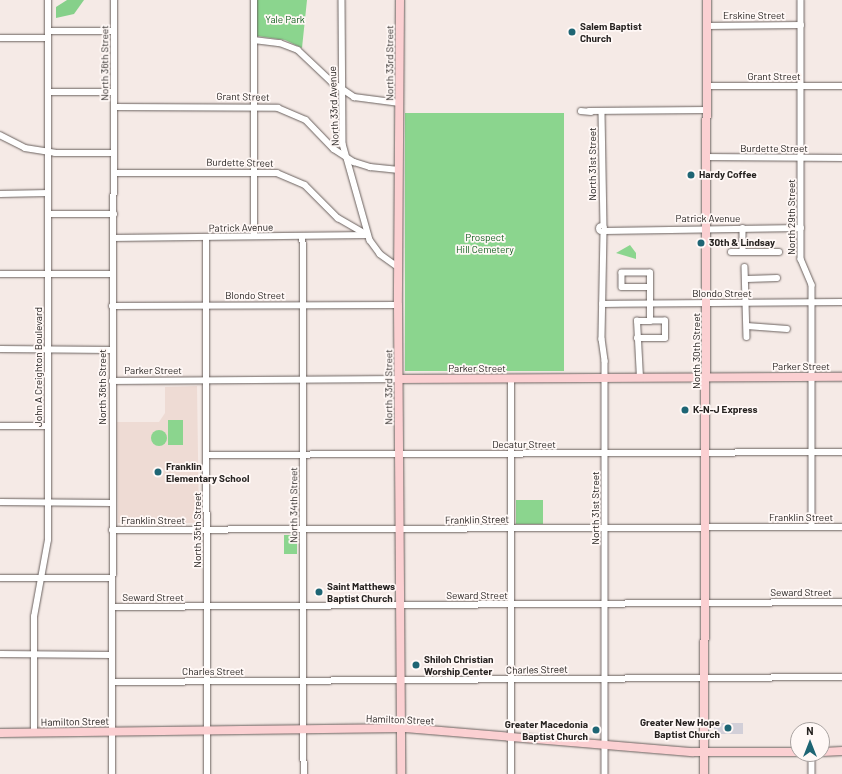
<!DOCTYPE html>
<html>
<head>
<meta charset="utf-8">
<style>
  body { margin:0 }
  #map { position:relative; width:842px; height:774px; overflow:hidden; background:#f5eae6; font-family:Barlow,sans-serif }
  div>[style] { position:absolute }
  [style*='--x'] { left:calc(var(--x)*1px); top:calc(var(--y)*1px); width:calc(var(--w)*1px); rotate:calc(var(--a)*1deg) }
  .built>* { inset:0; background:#eedbd4 }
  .green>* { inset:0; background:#8bd58e; transform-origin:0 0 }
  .round { border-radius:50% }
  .forest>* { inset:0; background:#86d08a }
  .building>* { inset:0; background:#d2cfd8; transform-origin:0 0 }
  .roads { filter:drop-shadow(0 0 1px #6a615e) drop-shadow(0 0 1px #6a615e) }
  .street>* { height:5.5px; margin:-2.75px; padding:0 2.75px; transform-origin:2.75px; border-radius:2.75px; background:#fff }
  .street>.ring { margin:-2.75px; padding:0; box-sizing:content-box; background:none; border:5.5px solid #fff; border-radius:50% }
  .secondary>* { height:8px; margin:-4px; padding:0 4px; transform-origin:4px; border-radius:4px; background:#fbd0d2 }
  .dots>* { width:11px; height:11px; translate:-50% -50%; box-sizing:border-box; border:2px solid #fff8f6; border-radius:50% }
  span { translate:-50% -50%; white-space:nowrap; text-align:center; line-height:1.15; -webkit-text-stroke:3.5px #fff8f6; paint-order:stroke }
  .street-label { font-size:10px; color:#272321 }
  .park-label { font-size:10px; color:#136120 }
  .poi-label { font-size:10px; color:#272321; font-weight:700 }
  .left { translate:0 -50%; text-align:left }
  .right { translate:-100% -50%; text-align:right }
  .north { position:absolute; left:790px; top:722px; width:40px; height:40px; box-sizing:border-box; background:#fff8f6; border:1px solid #a9a3a1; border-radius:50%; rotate:0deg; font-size:11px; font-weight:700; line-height:16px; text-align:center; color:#272321 }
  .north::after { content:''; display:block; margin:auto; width:14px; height:18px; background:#1e6574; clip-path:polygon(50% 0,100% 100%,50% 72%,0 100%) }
</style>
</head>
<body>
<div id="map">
  <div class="built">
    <i style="clip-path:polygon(197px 386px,199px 523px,118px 523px,117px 422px,159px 422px,165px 413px,165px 387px)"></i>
  </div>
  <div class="green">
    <i style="clip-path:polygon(257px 0,307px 0,302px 48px,285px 40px,257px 36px)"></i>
    <i style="left:564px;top:113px;width:258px;height:159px;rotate:90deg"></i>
    <i style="clip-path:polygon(630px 245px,636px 253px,636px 259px,616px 253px)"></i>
    <i style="left:168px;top:420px;width:15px;height:25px"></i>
    <i class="round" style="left:151px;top:430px;width:16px;height:16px"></i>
    <i style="left:516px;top:500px;width:27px;height:24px"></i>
    <i style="left:284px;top:535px;width:13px;height:19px"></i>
  </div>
  <div class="forest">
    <i style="clip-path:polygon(67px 0,84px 0,74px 14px,56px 18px,56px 7px)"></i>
  </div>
  <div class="building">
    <i style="left:714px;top:723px;width:29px;height:11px"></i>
  </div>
  <div class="roads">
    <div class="street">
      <i style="--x:342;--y:0;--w:144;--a:89.6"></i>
      <i style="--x:343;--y:144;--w:100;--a:74.3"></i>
      <i style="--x:370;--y:240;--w:17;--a:54"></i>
      <i style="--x:380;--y:254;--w:22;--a:36"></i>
      <i style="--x:801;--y:0;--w:259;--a:90"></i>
      <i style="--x:801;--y:259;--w:28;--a:67"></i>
      <i style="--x:812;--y:285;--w:242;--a:90"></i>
      <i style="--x:707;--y:26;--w:94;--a:-0.6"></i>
      <i style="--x:48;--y:31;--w:66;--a:0"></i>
      <i style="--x:0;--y:38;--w:48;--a:0"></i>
      <i style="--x:254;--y:40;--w:26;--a:7"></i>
      <i style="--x:280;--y:43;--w:19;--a:21"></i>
      <i style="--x:298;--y:50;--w:47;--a:43.3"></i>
      <i style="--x:332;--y:82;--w:27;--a:34"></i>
      <i style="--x:354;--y:97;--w:46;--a:7.4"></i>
      <i style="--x:707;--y:86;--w:135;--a:0"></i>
      <i style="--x:48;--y:92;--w:66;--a:0"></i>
      <i style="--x:114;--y:107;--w:164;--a:0.3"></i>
      <i style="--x:278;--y:108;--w:30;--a:23"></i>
      <i style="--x:306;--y:120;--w:40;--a:46"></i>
      <i style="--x:334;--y:149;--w:24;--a:33"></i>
      <i style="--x:354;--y:162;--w:17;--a:17"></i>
      <i style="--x:370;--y:167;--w:29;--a:6"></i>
      <i style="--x:581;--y:111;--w:10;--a:6"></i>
      <i style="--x:589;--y:111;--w:118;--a:-0.5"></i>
      <i style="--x:602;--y:113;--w:113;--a:89"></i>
      <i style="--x:0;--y:135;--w:28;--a:27"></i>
      <i style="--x:25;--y:148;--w:30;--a:9"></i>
      <i style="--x:55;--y:153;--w:59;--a:0"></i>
      <i style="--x:707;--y:157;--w:135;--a:0.4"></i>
      <i style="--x:114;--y:173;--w:163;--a:0"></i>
      <i style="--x:277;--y:173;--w:30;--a:23"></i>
      <i style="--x:305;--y:185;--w:47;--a:45"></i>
      <i style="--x:338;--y:218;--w:34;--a:30"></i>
      <i style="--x:0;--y:194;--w:48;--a:-1.2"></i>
      <i style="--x:48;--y:214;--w:66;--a:0"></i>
      <i class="ring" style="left:598.5px;top:225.5px;width:1.5px;height:1.5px"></i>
      <i style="--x:743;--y:228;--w:23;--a:90"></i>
      <i style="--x:605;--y:231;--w:196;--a:-0.9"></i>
      <i style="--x:604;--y:232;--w:107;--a:91.1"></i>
      <i style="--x:602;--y:339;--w:22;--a:82"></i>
      <i style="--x:605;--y:361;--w:413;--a:90"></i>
      <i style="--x:254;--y:236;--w:236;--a:-90"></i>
      <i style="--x:303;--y:236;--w:538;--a:89.89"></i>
      <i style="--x:206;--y:237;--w:537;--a:89.79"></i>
      <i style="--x:114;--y:238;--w:252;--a:-0.7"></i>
      <i style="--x:731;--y:252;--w:48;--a:0"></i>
      <i style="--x:745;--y:267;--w:70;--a:88.4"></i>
      <i style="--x:0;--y:274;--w:113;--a:0"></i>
      <i style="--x:747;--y:279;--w:30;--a:-2"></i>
      <i style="--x:602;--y:304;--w:240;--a:-0.5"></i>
      <i style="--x:112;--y:306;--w:286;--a:-0.2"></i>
      <i style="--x:747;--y:326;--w:40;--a:4.3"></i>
      <i style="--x:637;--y:338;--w:28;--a:0"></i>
      <i style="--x:665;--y:338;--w:17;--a:-90"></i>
      <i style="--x:665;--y:321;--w:15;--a:180"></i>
      <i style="--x:0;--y:349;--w:112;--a:0.5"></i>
      <i style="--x:640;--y:378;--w:57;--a:-93"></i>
      <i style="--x:637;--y:321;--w:13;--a:0"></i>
      <i style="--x:650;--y:321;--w:48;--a:-90"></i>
      <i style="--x:650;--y:273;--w:28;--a:180"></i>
      <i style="--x:622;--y:273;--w:14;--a:90"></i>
      <i style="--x:622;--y:287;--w:28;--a:0"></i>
      <i style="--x:112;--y:381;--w:287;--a:-0.4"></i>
      <i style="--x:0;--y:426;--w:48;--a:0"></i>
      <i style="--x:207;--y:455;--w:635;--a:-0.27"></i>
      <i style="--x:0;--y:502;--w:112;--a:0.5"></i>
      <i style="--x:112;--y:530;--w:730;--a:-0.24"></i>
      <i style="--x:0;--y:578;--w:112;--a:0"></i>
      <i style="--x:112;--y:607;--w:730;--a:-0.39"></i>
      <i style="--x:0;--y:654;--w:112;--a:0.5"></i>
      <i style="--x:112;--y:682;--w:730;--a:-0.39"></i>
      <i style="--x:34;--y:733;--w:116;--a:-90"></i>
      <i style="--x:34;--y:617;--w:78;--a:-79.7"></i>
      <i style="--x:48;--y:540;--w:540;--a:-90"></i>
      <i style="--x:812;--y:754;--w:20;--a:90"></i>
      <i style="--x:112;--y:774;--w:774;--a:-89.85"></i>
      <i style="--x:511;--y:774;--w:395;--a:-90"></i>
    </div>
    <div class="secondary">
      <i style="--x:400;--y:0;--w:305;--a:90.4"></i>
      <i style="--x:398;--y:305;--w:469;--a:89.6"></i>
      <i style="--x:399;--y:379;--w:443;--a:-0.3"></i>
      <i style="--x:0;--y:733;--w:405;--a:-0.7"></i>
      <i style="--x:405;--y:728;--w:289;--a:4.8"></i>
      <i style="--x:693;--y:752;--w:105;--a:0"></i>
      <i style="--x:822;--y:752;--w:20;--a:-3"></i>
      <i style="--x:704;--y:774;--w:774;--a:-89.78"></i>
    </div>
  </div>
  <div class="dots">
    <i style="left:572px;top:32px;background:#1e6574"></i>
    <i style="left:691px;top:175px;background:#1e6574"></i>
    <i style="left:701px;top:243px;background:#1e6574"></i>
    <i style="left:685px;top:410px;background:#1e6574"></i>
    <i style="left:158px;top:472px;background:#1e6574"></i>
    <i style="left:319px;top:592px;background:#1e6574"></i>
    <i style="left:416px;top:665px;background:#1e6574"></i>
    <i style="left:728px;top:728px;background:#1e6574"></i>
    <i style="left:596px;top:730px;background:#1e6574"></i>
  </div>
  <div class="street-label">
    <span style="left:754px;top:16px">Erskine Street</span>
    <span style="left:105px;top:63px;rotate:-90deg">North 36th Street</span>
    <span style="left:390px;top:63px;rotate:-90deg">North 33rd Street</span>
    <span style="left:774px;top:77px">Grant Street</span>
    <span style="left:243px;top:97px;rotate:1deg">Grant Street</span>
    <span style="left:334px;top:106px;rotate:-92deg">North 33rd Avenue</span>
    <span style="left:774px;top:149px">Burdette Street</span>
    <span style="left:240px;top:163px;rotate:1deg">Burdette Street</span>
    <span style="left:593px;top:164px;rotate:-90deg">North 31st Street</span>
    <span style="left:792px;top:217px;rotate:-90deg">North 29th Street</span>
    <span style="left:708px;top:219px">Patrick Avenue</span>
    <span style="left:241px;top:228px;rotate:-1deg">Patrick Avenue</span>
    <span style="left:722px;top:294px">Blondo Street</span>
    <span style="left:255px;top:296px">Blondo Street</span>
    <span style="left:697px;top:351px;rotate:-90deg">North 30th Street</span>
    <span style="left:39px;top:367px;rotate:-90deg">John A Creighton Boulevard</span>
    <span style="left:801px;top:367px">Parker Street</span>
    <span style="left:477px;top:369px">Parker Street</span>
    <span style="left:153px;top:371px">Parker Street</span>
    <span style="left:103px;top:387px;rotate:-90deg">North 36th Street</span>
    <span style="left:389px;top:387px;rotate:-90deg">North 33rd Street</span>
    <span style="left:524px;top:445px">Decatur Street</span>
    <span style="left:294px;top:505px;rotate:-90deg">North 34th Street</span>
    <span style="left:596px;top:508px;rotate:-90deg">North 31st Street</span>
    <span style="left:801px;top:518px">Franklin Street</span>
    <span style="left:477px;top:520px;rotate:-1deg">Franklin Street</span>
    <span style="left:153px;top:521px">Franklin Street</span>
    <span style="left:198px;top:530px;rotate:-90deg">North 35th Street</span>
    <span style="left:801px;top:593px">Seward Street</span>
    <span style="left:477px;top:596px">Seward Street</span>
    <span style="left:153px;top:598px">Seward Street</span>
    <span style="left:537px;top:670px;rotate:-1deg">Charles Street</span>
    <span style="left:213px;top:672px">Charles Street</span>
    <span style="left:400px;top:720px;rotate:2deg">Hamilton Street</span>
    <span style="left:75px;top:722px;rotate:-1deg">Hamilton Street</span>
  </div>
  <div class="park-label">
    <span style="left:285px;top:20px">Yale Park</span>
    <span style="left:485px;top:243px">Prospect<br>Hill Cemetery</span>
  </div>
  <div class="poi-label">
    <span class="left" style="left:580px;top:32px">Salem Baptist<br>Church</span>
    <span class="left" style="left:699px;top:175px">Hardy Coffee</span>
    <span class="left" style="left:709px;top:243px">30th &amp; Lindsay</span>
    <span class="left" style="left:693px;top:410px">K-N-J Express</span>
    <span class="left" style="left:166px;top:472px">Franklin<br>Elementary School</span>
    <span class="left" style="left:327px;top:592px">Saint Matthews<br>Baptist Church</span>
    <span class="left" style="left:424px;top:665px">Shiloh Christian<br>Worship Center</span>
    <span class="right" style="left:720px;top:728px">Greater New Hope<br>Baptist Church</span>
    <span class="right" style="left:588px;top:730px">Greater Macedonia<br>Baptist Church</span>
  </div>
  <div class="north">N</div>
</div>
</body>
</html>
